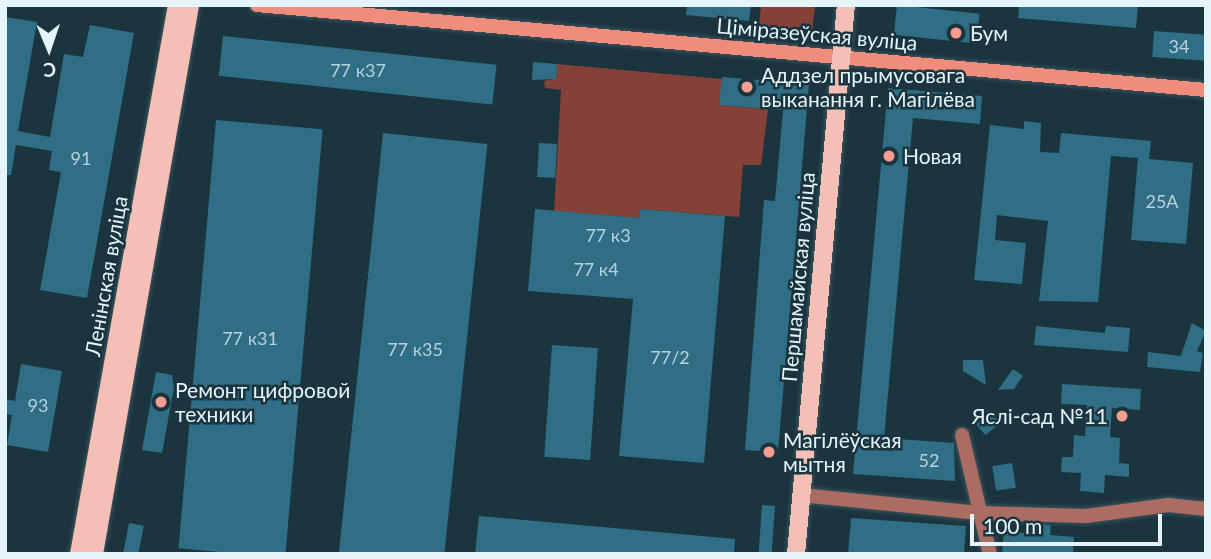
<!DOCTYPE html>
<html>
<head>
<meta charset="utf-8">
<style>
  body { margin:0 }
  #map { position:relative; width:1211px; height:559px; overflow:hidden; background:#1b353f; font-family:Lato,sans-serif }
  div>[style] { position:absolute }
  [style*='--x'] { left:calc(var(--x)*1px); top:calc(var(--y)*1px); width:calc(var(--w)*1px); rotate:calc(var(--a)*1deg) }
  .green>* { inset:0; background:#844137 }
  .building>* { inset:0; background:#2f6e85; transform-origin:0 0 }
  .roads { filter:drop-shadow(0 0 2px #3b545d) drop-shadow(0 0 2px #3b545d) }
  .street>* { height:14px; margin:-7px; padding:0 7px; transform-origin:7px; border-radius:7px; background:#ab6c62 }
  .secondary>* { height:14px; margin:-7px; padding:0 7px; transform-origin:7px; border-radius:7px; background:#f08c7c }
  .primary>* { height:18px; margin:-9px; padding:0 9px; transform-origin:9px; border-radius:9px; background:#f4c0b6 }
  .dots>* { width:19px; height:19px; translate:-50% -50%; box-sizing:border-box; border:4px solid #1b353f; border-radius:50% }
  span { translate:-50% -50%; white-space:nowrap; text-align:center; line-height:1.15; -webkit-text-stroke:5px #1b353f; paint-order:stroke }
  .number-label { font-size:18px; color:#b8d2dd }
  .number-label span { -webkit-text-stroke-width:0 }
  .poi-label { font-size:21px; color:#e5f4fa }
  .left { translate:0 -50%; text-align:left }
  .right { translate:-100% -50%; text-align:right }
  .street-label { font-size:21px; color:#e5f4fa }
  .frame { position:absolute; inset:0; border:7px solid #e5f4fa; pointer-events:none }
  .north { position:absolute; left:14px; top:14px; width:70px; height:70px; -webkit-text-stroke:5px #1b353f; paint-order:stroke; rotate:178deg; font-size:19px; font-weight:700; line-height:28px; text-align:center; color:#e5f4fa }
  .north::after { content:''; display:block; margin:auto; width:24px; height:32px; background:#e5f4fa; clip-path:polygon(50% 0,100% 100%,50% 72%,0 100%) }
  .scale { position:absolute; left:970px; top:514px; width:192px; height:32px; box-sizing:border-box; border:4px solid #e5f4fa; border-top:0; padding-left:9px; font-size:21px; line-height:24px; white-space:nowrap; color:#e5f4fa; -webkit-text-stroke:5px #1b353f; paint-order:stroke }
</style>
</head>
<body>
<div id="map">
  <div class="green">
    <i style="clip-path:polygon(761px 5px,815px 6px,812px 32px,759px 26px)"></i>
    <i style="clip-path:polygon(557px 64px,722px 79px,720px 105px,768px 109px,761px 165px,743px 165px,739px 217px,640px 209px,639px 218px,554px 211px,561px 90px,545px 88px,544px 81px,556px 78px)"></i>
  </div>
  <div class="building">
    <i style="clip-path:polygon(687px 5px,751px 5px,749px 21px,686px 15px)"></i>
    <i style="left:897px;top:5px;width:83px;height:30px;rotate:6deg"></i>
    <i style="clip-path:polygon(1019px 5px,1138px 5px,1136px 28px,1018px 18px)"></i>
    <i style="clip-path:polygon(5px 17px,37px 22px,18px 131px,50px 137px,64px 54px,83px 57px,90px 25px,134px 33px,87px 298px,40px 290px,61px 172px,49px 170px,52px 151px,16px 145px,11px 175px,5px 175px)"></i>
    <i style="left:1154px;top:31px;width:52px;height:26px;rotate:4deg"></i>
    <i style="left:223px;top:36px;width:275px;height:40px;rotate:6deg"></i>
    <i style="clip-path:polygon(533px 62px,557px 64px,556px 79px,532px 80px)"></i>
    <i style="clip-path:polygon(722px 77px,809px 84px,778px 452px,745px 450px,764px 200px,775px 201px,783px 110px,719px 105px)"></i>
    <i style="clip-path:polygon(888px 88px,982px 96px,980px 124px,913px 118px,884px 438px,954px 443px,955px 481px,853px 474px)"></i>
    <i style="left:216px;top:120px;width:107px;height:430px;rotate:5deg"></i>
    <i style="clip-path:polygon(1024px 121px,1041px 123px,1040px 152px,1059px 153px,1061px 133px,1151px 141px,1149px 159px,1193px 163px,1186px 244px,1131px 240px,1138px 158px,1111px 156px,1098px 302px,1039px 301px,1048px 221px,997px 215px,995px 240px,1026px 243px,1022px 284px,974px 280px,990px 125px,1024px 129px)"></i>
    <i style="left:383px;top:133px;width:105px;height:423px;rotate:6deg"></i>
    <i style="left:539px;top:143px;width:18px;height:34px;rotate:3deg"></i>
    <i style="clip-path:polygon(535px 209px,639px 218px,640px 209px,725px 216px,704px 463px,619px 456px,633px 299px,528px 291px)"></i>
    <i style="clip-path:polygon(1192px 323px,1206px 331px,1197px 351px,1203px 353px,1200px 372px,1147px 367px,1148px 352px,1181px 356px)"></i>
    <i style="clip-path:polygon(1036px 326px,1105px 333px,1106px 326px,1130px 328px,1128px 352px,1034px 345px)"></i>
    <i style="left:552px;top:345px;width:46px;height:112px;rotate:4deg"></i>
    <i style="clip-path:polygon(963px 360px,983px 360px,986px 385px,963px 371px)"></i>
    <i style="clip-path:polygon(21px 364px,62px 371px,48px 452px,7px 445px,12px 415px,5px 414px,5px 399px,15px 401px)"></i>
    <i style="clip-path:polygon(1013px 369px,1023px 376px,1014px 389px,998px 390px)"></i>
    <i style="clip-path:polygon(156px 372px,172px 375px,174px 388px,162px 453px,142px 450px)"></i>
    <i style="clip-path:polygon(1062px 384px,1141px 389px,1140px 410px,1112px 408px,1110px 437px,1120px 438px,1119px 463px,1129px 464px,1129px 477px,1105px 475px,1104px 493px,1080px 491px,1081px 473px,1061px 472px,1062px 457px,1073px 457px,1074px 435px,1085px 436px,1087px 405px,1061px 404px)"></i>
    <i style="left:989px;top:410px;width:17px;height:19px;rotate:50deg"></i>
    <i style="left:1012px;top:463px;width:25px;height:20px;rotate:81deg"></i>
    <i style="left:762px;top:505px;width:13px;height:49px;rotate:4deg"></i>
    <i style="clip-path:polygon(479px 516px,735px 539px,734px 554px,475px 554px)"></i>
    <i style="clip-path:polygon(851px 518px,966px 526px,964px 554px,848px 554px)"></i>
    <i style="left:129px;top:523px;width:15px;height:32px;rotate:11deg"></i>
    <i style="clip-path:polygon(1036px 524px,1051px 525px,1050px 535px,1074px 537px,1073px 554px,1002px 554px,1004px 531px,1035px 534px)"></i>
  </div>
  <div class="roads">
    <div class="street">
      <i style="--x:962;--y:435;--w:122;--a:76.8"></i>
      <i style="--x:801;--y:495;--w:179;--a:5.8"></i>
      <i style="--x:979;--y:513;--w:107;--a:1.6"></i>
      <i style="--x:1086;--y:516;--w:83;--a:-7.6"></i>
      <i style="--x:1168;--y:505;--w:38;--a:6"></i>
    </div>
    <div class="secondary">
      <i style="--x:257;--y:5;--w:953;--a:5.12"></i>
    </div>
    <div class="primary">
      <i style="--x:79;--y:554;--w:558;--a:-79.88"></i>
      <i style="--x:94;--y:554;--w:557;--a:-80.08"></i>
      <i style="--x:796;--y:554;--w:551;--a:-84.8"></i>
    </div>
  </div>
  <div class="dots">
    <i style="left:956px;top:33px;background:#f59d8e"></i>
    <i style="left:747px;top:87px;background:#f59d8e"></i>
    <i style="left:889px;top:156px;background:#f59d8e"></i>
    <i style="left:161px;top:402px;background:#f59d8e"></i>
    <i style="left:1122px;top:416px;background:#f59d8e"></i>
    <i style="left:769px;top:452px;background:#f59d8e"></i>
  </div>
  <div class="number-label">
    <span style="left:1179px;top:46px">34</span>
    <span style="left:358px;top:70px">77 к37</span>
    <span style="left:81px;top:158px">91</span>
    <span style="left:1162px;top:201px">25А</span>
    <span style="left:608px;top:235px">77 к3</span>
    <span style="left:596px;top:269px">77 к4</span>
    <span style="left:250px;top:338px">77 к31</span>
    <span style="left:415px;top:349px">77 к35</span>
    <span style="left:670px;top:357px">77/2</span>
    <span style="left:38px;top:405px">93</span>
    <span style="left:929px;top:460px">52</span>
  </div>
  <div class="poi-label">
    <span class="left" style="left:970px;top:33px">Бум</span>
    <span class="left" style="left:761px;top:87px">Аддзел прымусовага<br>выканання г. Магілёва</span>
    <span class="left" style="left:903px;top:156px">Новая</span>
    <span class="left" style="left:175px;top:402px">Ремонт цифровой<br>техники</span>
    <span class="right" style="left:1108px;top:416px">Яслі-сад №11</span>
    <span class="left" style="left:783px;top:452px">Магілёўская<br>мытня</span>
  </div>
  <div class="street-label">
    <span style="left:817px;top:34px;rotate:5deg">Ціміразеўская вуліца</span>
    <span style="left:106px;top:276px;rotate:-80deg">Ленінская вуліца</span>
    <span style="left:798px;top:277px;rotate:-85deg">Першамайская вуліца</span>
  </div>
  <div class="frame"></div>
  <div class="north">С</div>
  <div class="scale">100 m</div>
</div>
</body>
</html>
